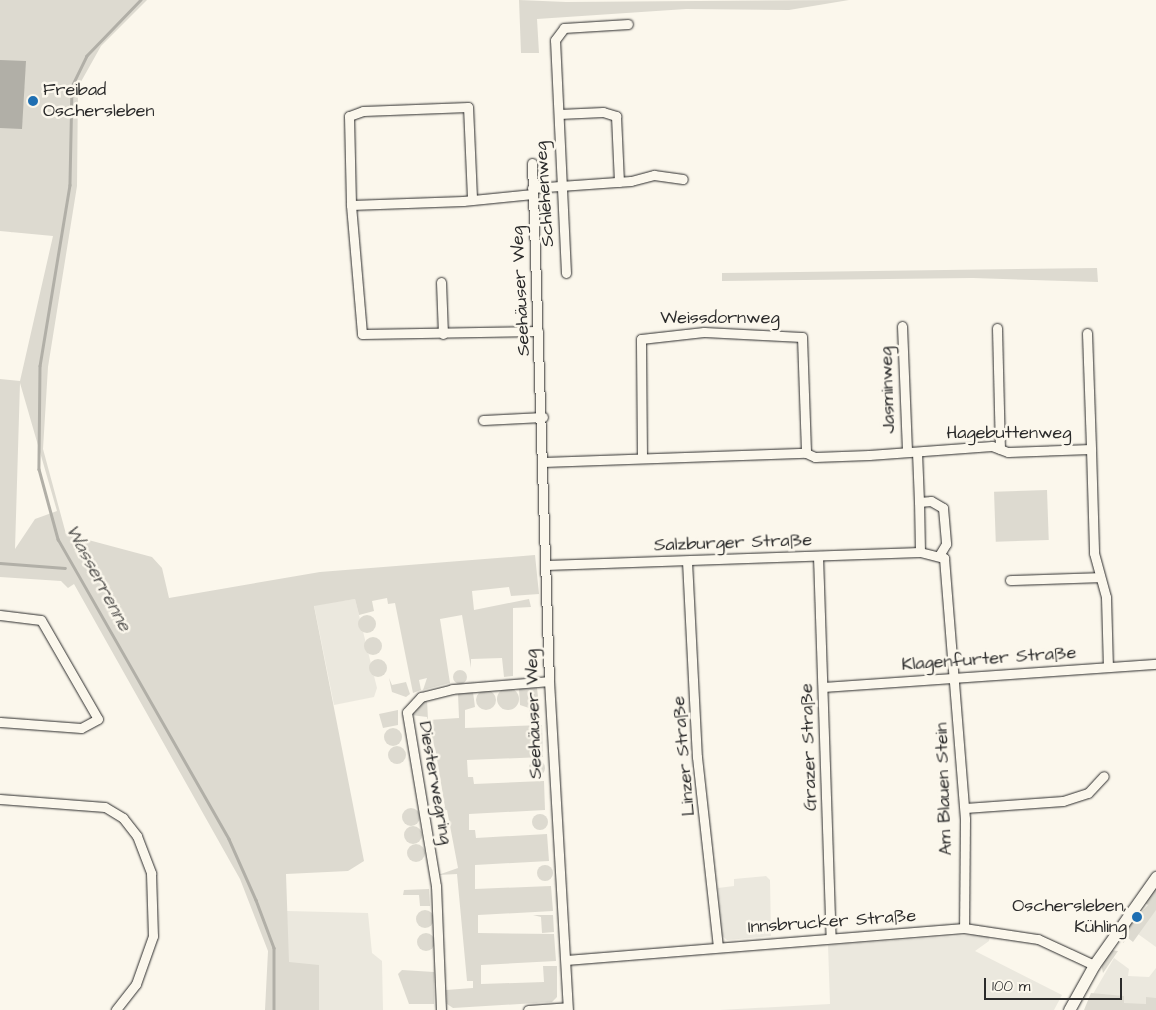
<!DOCTYPE html>
<html>
<head>
<meta charset="utf-8">
<style>
  body { margin:0 }
  #map { position:relative; width:1156px; height:1010px; overflow:hidden; background:#fbf7ec; font-family:"Architects Daughter",sans-serif }
  div>[style] { position:absolute }
  [style*='--x'] { left:calc(var(--x)*1px); top:calc(var(--y)*1px); width:calc(var(--w)*1px); rotate:calc(var(--a)*1deg) }
  .built>* { inset:0; background:#ebe8de }
  .green>* { inset:0; background:#dddad0; transform-origin:0 0 }
  .round { border-radius:50% }
  .water>* { inset:0; background:#b1afa7 }
  .stream>* { height:2.5px; margin:-1.25px; padding:0 1.25px; transform-origin:1.25px; border-radius:1.25px; background:#b1afa7 }
  .roads { filter:drop-shadow(0 0 1px #2b2b2b) drop-shadow(0 0 1px #2b2b2b) }
  .minor>* { height:9px; margin:-4.5px; padding:0 4.5px; transform-origin:4.5px; border-radius:4.5px; background:#fbf7ec }
  .major>* { height:11px; margin:-5.5px; padding:0 5.5px; transform-origin:5.5px; border-radius:5.5px; background:#fbf7ec }
  .dots>* { width:14px; height:14px; translate:-50% -50%; box-sizing:border-box; border:2px solid #fbf7ec; border-radius:50% }
  span { translate:-50% -50%; white-space:nowrap; text-align:center; line-height:1.15; -webkit-text-stroke:5px #fbf7ec; paint-order:stroke }
  .poi-label { font-size:18px; color:#2b2b2b }
  .left { translate:0 -50%; text-align:left }
  .right { translate:-100% -50%; text-align:right }
  .street-label { font-size:18px; color:#2b2b2b }
  .water-label { font-size:19px; color:#5a5956; font-style:italic }
  .scale { position:absolute; left:984px; top:978px; width:138px; height:22px; box-sizing:border-box; border:2px solid #2b2b2b; border-top:0; padding-left:6px; font-size:15px; line-height:18px; white-space:nowrap; color:#2b2b2b; -webkit-text-stroke:4px #fbf7ec; paint-order:stroke }
</style>
</head>
<body>
<div id="map">
  <div class="built">
    <i style="clip-path:polygon(355px 599px,377px 688px,374px 697px,334px 705px,314px 605px)"></i>
    <i style="clip-path:polygon(766px 876px,770px 880px,771px 936px,727px 940px,720px 934px,718px 888px,734px 886px,734px 879px)"></i>
    <i style="clip-path:polygon(1156px 896px,1156px 947px,1138px 934px)"></i>
    <i style="clip-path:polygon(287px 911px,368px 913px,372px 953px,382px 961px,383px 1010px,287px 1010px)"></i>
    <i style="clip-path:polygon(990px 934px,989px 941px,975px 951px,1062px 995px,1054px 1010px,720px 1010px,830px 1004px,828px 945px)"></i>
    <i style="clip-path:polygon(1114px 958px,1129px 969px,1128px 976px,1149px 977px,1156px 968px,1156px 1010px,1086px 1006px)"></i>
  </div>
  <div class="green">
    <i style="clip-path:polygon(evenodd,0 0,147px 0,101px 46px,78px 87px,77px 186px,48px 367px,43px 449px,66px 534px,152px 557px,162px 568px,169px 598px,320px 572px,535px 555px,539px 594px,511px 596px,509px 587px,472px 591px,474px 610px,529px 599px,531px 607px,513px 608px,513px 676px,504px 677px,502px 658px,471px 659px,471px 668px,462px 615px,440px 619px,450px 683px,423px 690px,427px 678px,419px 680px,421px 690px,413px 693px,395px 603px,388px 604px,387px 598px,372px 601px,374px 611px,359px 615px,355px 599px,314px 606px,364px 861px,348px 871px,286px 874px,289px 962px,319px 965px,319px 1010px,265px 1010px,268px 951px,240px 879px,74px 584px,68px 588px,61px 581px,0 577px,0 379px,20px 381px,53px 236px,0 231px,0 0,20px 383px,57px 511px,35px 519px,15px 549px,20px 383px)"></i>
    <i style="clip-path:polygon(519px 0,566px 2px,849px 0,789px 10px,686px 9px,537px 19px,539px 53px,521px 53px)"></i>
    <i style="clip-path:polygon(1097px 268px,1098px 282px,973px 278px,722px 281px,722px 273px)"></i>
    <i style="left:1047px;top:490px;width:50px;height:53px;rotate:88deg"></i>
    <i class="round" style="left:358px;top:615px;width:18px;height:18px"></i>
    <i class="round" style="left:364px;top:637px;width:18px;height:18px"></i>
    <i class="round" style="left:369px;top:659px;width:18px;height:18px"></i>
    <i class="round" style="left:453px;top:670px;width:14px;height:14px"></i>
    <i style="clip-path:polygon(389px 678px,392px 685px,406px 682px,410px 694px,406px 697px,392px 692px)"></i>
    <i style="clip-path:polygon(537px 688px,541px 723px,530px 723px,529px 708px,520px 705px,519px 689px)"></i>
    <i class="round" style="left:497px;top:688px;width:22px;height:22px"></i>
    <i class="round" style="left:476px;top:690px;width:20px;height:20px"></i>
    <i style="clip-path:polygon(473px 692px,475px 707px,465px 710px,465px 728px,542px 725px,543px 757px,467px 760px,468px 777px,473px 777px,474px 784px,544px 781px,545px 810px,469px 814px,469px 830px,475px 830px,476px 838px,547px 834px,549px 861px,475px 865px,475px 889px,551px 886px,553px 911px,478px 915px,478px 933px,554px 934px,556px 961px,481px 965px,481px 984px,544px 982px,543px 966px,557px 966px,557px 997px,552px 1002px,453px 1008px,447px 1004px,446px 990px,473px 988px,473px 981px,467px 981px,457px 874px,438px 875px,458px 868px,447px 810px,430px 813px,445px 807px,436px 753px,427px 717px,411px 715px,427px 699px,428px 720px,459px 718px,458px 694px)"></i>
    <i style="clip-path:polygon(398px 710px,398px 725px,383px 728px,379px 714px)"></i>
    <i class="round" style="left:384px;top:728px;width:18px;height:18px"></i>
    <i class="round" style="left:388px;top:746px;width:18px;height:18px"></i>
    <i class="round" style="left:529px;top:760px;width:16px;height:16px"></i>
    <i class="round" style="left:402px;top:808px;width:18px;height:18px"></i>
    <i class="round" style="left:532px;top:814px;width:16px;height:16px"></i>
    <i class="round" style="left:404px;top:826px;width:18px;height:18px"></i>
    <i class="round" style="left:407px;top:844px;width:18px;height:18px"></i>
    <i class="round" style="left:537px;top:865px;width:16px;height:16px"></i>
    <i style="clip-path:polygon(1156px 885px,1156px 910px,1133px 942px,1128px 938px,1123px 943px,1122px 933px,1148px 905px,1144px 902px)"></i>
    <i style="clip-path:polygon(429px 889px,430px 906px,420px 906px,419px 895px,403px 895px,404px 890px)"></i>
    <i class="round" style="left:416px;top:910px;width:18px;height:18px"></i>
    <i style="clip-path:polygon(533px 915px,553px 915px,554px 932px,542px 933px,541px 917px)"></i>
    <i class="round" style="left:417px;top:933px;width:18px;height:18px"></i>
    <i style="clip-path:polygon(1110px 950px,1118px 951px,1103px 973px,1101px 964px)"></i>
    <i style="clip-path:polygon(402px 970px,434px 972px,434px 1004px,409px 1004px,398px 974px)"></i>
    <i style="clip-path:polygon(1091px 993px,1124px 996px,1124px 1003px,1146px 1004px,1146px 997px,1156px 998px,1156px 1010px,1084px 1010px)"></i>
  </div>
  <div class="water">
    <i style="clip-path:polygon(0 60px,26px 61px,22px 129px,0 128px)"></i>
  </div>
  <div class="stream">
    <i style="--x:141;--y:0;--w:78;--a:134"></i>
    <i style="--x:87;--y:56;--w:34;--a:116"></i>
    <i style="--x:72;--y:87;--w:98;--a:91.2"></i>
    <i style="--x:70;--y:185;--w:183;--a:99.4"></i>
    <i style="--x:40;--y:366;--w:103;--a:90.6"></i>
    <i style="--x:39;--y:469;--w:73;--a:74.8"></i>
    <i style="--x:58;--y:539;--w:345;--a:60.3"></i>
    <i style="--x:229;--y:839;--w:67;--a:66.1"></i>
    <i style="--x:256;--y:900;--w:51;--a:69.4"></i>
    <i style="--x:274;--y:948;--w:62;--a:90"></i>
    <i style="--x:0;--y:563;--w:65;--a:4.4"></i>
  </div>
  <div class="roads">
    <div class="minor">
      <i style="--x:559;--y:114;--w:44;--a:-2.6"></i>
      <i style="--x:603;--y:112;--w:14;--a:17"></i>
      <i style="--x:616;--y:116;--w:66;--a:87.4"></i>
      <i style="--x:532;--y:163;--w:518;--a:88.12"></i>
      <i style="--x:549;--y:681;--w:330;--a:86.7"></i>
      <i style="--x:532;--y:188;--w:99;--a:-4"></i>
      <i style="--x:631;--y:181;--w:24;--a:-15"></i>
      <i style="--x:654;--y:175;--w:29;--a:8"></i>
      <i style="--x:472;--y:198;--w:91;--a:-92.5"></i>
      <i style="--x:468;--y:107;--w:105;--a:177.8"></i>
      <i style="--x:363;--y:111;--w:15;--a:160"></i>
      <i style="--x:349;--y:116;--w:89;--a:88.7"></i>
      <i style="--x:351;--y:205;--w:112;--a:-2"></i>
      <i style="--x:463;--y:201;--w:70;--a:-5.7"></i>
      <i style="--x:351;--y:205;--w:129;--a:85.1"></i>
      <i style="--x:362;--y:334;--w:176;--a:-1"></i>
      <i style="--x:566;--y:273;--w:233;--a:-92.7"></i>
      <i style="--x:555;--y:40;--w:15;--a:-53"></i>
      <i style="--x:564;--y:28;--w:64;--a:-3.6"></i>
      <i style="--x:441;--y:282;--w:52;--a:87.8"></i>
      <i style="--x:902;--y:326;--w:126;--a:87.7"></i>
      <i style="--x:997;--y:328;--w:121;--a:88.6"></i>
      <i style="--x:1087;--y:333;--w:116;--a:88"></i>
      <i style="--x:483;--y:420;--w:60;--a:-2.9"></i>
      <i style="--x:917;--y:452;--w:50;--a:87.7"></i>
      <i style="--x:642;--y:458;--w:119;--a:-90.5"></i>
      <i style="--x:641;--y:339;--w:63;--a:-6.3"></i>
      <i style="--x:704;--y:332;--w:98;--a:2.9"></i>
      <i style="--x:802;--y:337;--w:116;--a:88"></i>
      <i style="--x:543;--y:462;--w:263;--a:-2"></i>
      <i style="--x:806;--y:453;--w:10;--a:24"></i>
      <i style="--x:815;--y:457;--w:54;--a:-2.1"></i>
      <i style="--x:869;--y:455;--w:123;--a:-4.2"></i>
      <i style="--x:992;--y:446;--w:17;--a:21"></i>
      <i style="--x:1008;--y:452;--w:83;--a:-2.1"></i>
      <i style="--x:1091;--y:449;--w:104;--a:88.3"></i>
      <i style="--x:1094;--y:553;--w:46;--a:74.7"></i>
      <i style="--x:1106;--y:597;--w:70;--a:88.4"></i>
      <i style="--x:920;--y:552;--w:50;--a:-91.1"></i>
      <i style="--x:919;--y:502;--w:12;--a:-5"></i>
      <i style="--x:931;--y:501;--w:14;--a:30"></i>
      <i style="--x:943;--y:508;--w:36;--a:85"></i>
      <i style="--x:946;--y:544;--w:12;--a:121"></i>
      <i style="--x:818;--y:556;--w:382;--a:88.1"></i>
      <i style="--x:687;--y:561;--w:196;--a:87.1"></i>
      <i style="--x:697;--y:757;--w:191;--a:83.7"></i>
      <i style="--x:546;--y:565;--w:374;--a:-2"></i>
      <i style="--x:920;--y:552;--w:25;--a:14"></i>
      <i style="--x:944;--y:558;--w:262;--a:85.4"></i>
      <i style="--x:965;--y:819;--w:109;--a:90.5"></i>
      <i style="--x:1010;--y:580;--w:89;--a:-1.9"></i>
      <i style="--x:0;--y:615;--w:41;--a:7"></i>
      <i style="--x:41;--y:620;--w:114;--a:60.1"></i>
      <i style="--x:98;--y:719;--w:19;--a:152"></i>
      <i style="--x:81;--y:728;--w:81;--a:-175.8"></i>
      <i style="--x:824;--y:687;--w:333;--a:-4"></i>
      <i style="--x:0;--y:799;--w:105;--a:4.4"></i>
      <i style="--x:105;--y:807;--w:21;--a:31"></i>
      <i style="--x:123;--y:818;--w:23;--a:52"></i>
      <i style="--x:137;--y:836;--w:40;--a:69"></i>
      <i style="--x:151;--y:873;--w:63;--a:88.2"></i>
      <i style="--x:153;--y:936;--w:51;--a:109.5"></i>
      <i style="--x:136;--y:984;--w:33;--a:128"></i>
      <i style="--x:965;--y:808;--w:98;--a:-4.1"></i>
      <i style="--x:1063;--y:801;--w:26;--a:-18"></i>
      <i style="--x:1088;--y:793;--w:23;--a:-47"></i>
      <i style="--x:566;--y:960;--w:399;--a:-4.6"></i>
      <i style="--x:964;--y:928;--w:75;--a:8.5"></i>
      <i style="--x:1038;--y:939;--w:62;--a:24.9"></i>
      <i style="--x:441;--y:1010;--w:124;--a:-92.3"></i>
      <i style="--x:436;--y:886;--w:176;--a:-99.5"></i>
      <i style="--x:407;--y:712;--w:21;--a:-47"></i>
      <i style="--x:421;--y:697;--w:32;--a:-14"></i>
      <i style="--x:452;--y:689;--w:97;--a:-4.7"></i>
      <i style="--x:528;--y:1010;--w:39;--a:-4"></i>
    </div>
    <div class="major">
      <i style="--x:1069;--y:1010;--w:51;--a:-60.9"></i>
      <i style="--x:1094;--y:965;--w:108;--a:-54.8"></i>
    </div>
  </div>
  <div class="dots">
    <i style="left:33px;top:101px;background:#1f6fb2"></i>
    <i style="left:1137px;top:917px;background:#1f6fb2"></i>
  </div>
  <div class="poi-label">
    <span class="left" style="left:43px;top:101px">Freibad<br>Oschersleben</span>
    <span class="right" style="left:1127px;top:917px">Oschersleben,<br>Kühling</span>
  </div>
  <div class="street-label">
    <span style="left:545px;top:194px;rotate:-94deg">Schlehenweg</span>
    <span style="left:521px;top:291px;rotate:-93deg">Seehäuser Weg</span>
    <span style="left:720px;top:318px">Weissdornweg</span>
    <span style="left:888px;top:390px;rotate:-92deg">Jasminweg</span>
    <span style="left:1009px;top:433px">Hagebuttenweg</span>
    <span style="left:733px;top:543px;rotate:-2deg">Salzburger Straße</span>
    <span style="left:989px;top:659px;rotate:-4deg">Klagenfurter Straße</span>
    <span style="left:534px;top:714px;rotate:-92deg">Seehäuser Weg</span>
    <span style="left:809px;top:747px;rotate:-92deg">Grazer Straße</span>
    <span style="left:684px;top:756px;rotate:-95deg">Linzer Straße</span>
    <span style="left:435px;top:783px;rotate:80deg">Diesterwegring</span>
    <span style="left:944px;top:789px;rotate:-92deg">Am Blauen Stein</span>
    <span style="left:832px;top:922px;rotate:-4deg">Innsbrucker Straße</span>
  </div>
  <div class="water-label">
    <span style="left:98px;top:578px;rotate:62deg">Wasserrenne</span>
  </div>
  <div class="scale">100 m</div>
</div>
</body>
</html>
